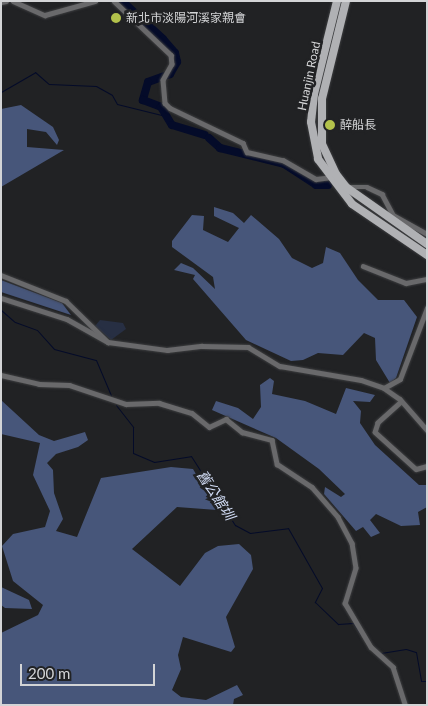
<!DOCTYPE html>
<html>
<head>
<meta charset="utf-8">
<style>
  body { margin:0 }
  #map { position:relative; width:428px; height:706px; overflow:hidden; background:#212224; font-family:Lato,"Noto Sans TC",sans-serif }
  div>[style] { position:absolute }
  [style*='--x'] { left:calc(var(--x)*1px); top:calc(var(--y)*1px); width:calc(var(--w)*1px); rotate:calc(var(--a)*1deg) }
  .green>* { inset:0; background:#272f43 }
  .forest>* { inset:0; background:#47567a }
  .stream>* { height:1px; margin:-0.5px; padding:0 0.5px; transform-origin:0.5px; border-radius:0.5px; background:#040b29 }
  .river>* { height:8px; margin:-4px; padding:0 4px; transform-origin:4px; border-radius:4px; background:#040b29 }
  .roads { filter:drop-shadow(0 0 1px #3d3e40) drop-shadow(0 0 1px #3d3e40) }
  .minor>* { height:4.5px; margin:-2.25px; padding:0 2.25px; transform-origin:2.25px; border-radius:2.25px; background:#69696b }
  .primary>* { height:8px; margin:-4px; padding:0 4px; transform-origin:4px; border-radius:4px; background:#b0b1b4 }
  .dots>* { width:14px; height:14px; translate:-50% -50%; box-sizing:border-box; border:2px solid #212224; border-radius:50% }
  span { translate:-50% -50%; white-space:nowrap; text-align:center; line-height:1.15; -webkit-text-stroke:5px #212224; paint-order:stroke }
  .poi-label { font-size:12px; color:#d3d4d6 }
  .left { translate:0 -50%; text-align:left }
  .street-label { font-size:12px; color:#d3d4d6 }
  .water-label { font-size:14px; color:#d3def7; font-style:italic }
  .frame { position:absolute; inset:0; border:2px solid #d3d4d6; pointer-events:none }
  .scale { position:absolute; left:20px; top:664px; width:135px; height:22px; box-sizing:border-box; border:2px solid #d3d4d6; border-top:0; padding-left:6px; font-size:15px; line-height:18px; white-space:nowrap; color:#d3d4d6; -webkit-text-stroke:4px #212224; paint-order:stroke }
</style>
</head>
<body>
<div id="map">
  <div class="green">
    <i style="clip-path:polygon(100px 320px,123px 323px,126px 329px,111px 340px,95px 326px)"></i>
  </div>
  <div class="forest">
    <i style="clip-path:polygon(21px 105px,53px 127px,59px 140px,57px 145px,46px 132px,27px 129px,27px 147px,64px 150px,1px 187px,1px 109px)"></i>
    <i style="clip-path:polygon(214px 207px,233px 213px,244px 223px,251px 215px,279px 239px,292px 258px,312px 268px,323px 263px,326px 247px,340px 253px,358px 280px,378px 300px,404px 300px,417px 317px,396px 378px,390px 383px,376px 360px,375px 338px,364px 333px,343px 355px,318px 353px,303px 360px,291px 361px,246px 340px,193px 279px,195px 275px,174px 270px,181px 263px,193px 268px,215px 289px,213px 277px,172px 247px,172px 241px,192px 215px,204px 216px,203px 230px,228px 242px,239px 228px,214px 216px)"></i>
    <i style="clip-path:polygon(1px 280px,62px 303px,71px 315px,1px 292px)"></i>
    <i style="clip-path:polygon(270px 378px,274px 381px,272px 394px,305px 401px,336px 414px,346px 388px,375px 395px,370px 402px,353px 401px,361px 411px,360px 423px,375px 445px,419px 485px,427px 485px,427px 507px,418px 512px,420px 525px,401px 526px,376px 514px,370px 520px,380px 533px,371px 537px,363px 527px,356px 531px,324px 494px,325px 487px,341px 497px,345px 494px,319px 469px,276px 438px,212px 410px,216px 401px,238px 408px,253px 419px,261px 407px,260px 385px)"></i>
    <i style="clip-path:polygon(1px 400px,39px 435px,54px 441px,85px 432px,88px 440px,78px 447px,56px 454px,47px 463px,53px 470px,54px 493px,63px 519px,56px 531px,77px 537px,101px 478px,171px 467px,193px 469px,217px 510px,177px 507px,132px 549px,180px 586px,205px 553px,218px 546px,239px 544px,251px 555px,253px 569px,226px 617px,235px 647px,231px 652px,183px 637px,178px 655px,181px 669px,172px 690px,181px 697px,206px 700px,237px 685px,243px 695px,234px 699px,233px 705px,1px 704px,1px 633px,38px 615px,43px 605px,13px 581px,2px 546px,13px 534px,45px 527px,50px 511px,33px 475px,40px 443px,1px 434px)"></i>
    <i style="clip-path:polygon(1px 587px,29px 600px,32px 609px,5px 608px,1px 605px)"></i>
  </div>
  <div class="stream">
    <i style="--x:1;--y:92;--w:39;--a:-30"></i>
    <i style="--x:35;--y:72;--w:18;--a:41"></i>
    <i style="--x:49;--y:84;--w:47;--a:2.4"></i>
    <i style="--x:96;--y:86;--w:18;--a:29"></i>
    <i style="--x:112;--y:95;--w:10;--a:61"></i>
    <i style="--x:117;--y:104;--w:49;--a:14"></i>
    <i style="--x:1;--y:310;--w:18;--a:41"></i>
    <i style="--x:15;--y:322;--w:23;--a:20"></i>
    <i style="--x:37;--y:330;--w:25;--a:48"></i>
    <i style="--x:54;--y:349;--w:43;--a:14.7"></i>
    <i style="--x:96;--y:360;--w:38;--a:67"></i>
    <i style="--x:116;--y:405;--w:28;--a:52"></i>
    <i style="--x:133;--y:427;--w:26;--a:90"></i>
    <i style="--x:133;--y:453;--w:23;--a:23"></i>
    <i style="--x:154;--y:462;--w:37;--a:-9"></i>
    <i style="--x:191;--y:456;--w:82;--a:57.5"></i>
    <i style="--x:235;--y:525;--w:17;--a:28"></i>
    <i style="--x:250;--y:533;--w:38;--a:-7"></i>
    <i style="--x:288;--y:528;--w:69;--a:60.5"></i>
    <i style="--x:322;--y:588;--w:16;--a:117"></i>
    <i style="--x:315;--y:602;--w:32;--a:44"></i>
    <i style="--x:338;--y:624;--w:15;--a:-4"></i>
    <i style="--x:353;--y:623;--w:14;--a:56"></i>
    <i style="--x:381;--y:653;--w:25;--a:-9"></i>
    <i style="--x:406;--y:649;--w:10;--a:17"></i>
    <i style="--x:416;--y:652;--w:29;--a:80"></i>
    <i style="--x:421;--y:681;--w:6;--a:0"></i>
  </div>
  <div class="river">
    <i style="--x:122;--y:1;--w:56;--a:42.8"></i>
    <i style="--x:163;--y:39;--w:18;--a:49"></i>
    <i style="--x:175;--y:53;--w:9;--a:77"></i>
    <i style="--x:177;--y:62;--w:14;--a:120"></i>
    <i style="--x:170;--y:74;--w:23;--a:160"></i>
    <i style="--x:148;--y:82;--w:19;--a:106"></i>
    <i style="--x:143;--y:100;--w:19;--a:21"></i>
    <i style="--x:161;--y:107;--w:21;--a:59"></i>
    <i style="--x:172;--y:125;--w:34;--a:17"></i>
    <i style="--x:209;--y:138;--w:15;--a:42"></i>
    <i style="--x:220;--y:148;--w:66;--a:14"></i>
    <i style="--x:284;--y:164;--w:38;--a:33"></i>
    <i style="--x:316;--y:185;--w:12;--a:0"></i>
  </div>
  <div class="roads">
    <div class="minor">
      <i style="--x:13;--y:1;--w:35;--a:24"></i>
      <i style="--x:45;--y:15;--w:52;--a:-15.6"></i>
      <i style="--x:114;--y:1;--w:79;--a:43.5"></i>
      <i style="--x:171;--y:55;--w:9;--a:84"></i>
      <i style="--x:172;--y:64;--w:18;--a:119"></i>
      <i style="--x:163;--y:80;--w:23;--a:85"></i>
      <i style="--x:165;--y:103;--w:7;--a:45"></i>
      <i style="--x:170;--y:108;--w:81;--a:25.6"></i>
      <i style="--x:243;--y:143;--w:10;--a:66"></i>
      <i style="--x:247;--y:152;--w:37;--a:13"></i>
      <i style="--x:283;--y:160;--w:38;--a:30"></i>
      <i style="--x:316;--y:179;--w:17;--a:-7"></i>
      <i style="--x:1;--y:2;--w:5;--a:-11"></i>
      <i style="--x:346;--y:187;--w:21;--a:0"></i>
      <i style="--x:367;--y:187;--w:17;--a:25"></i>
      <i style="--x:382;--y:194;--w:24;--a:62"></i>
      <i style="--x:393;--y:215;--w:39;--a:29"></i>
      <i style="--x:363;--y:266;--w:46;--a:21.6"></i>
      <i style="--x:406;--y:283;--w:21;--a:-11"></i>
      <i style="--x:1;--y:275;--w:70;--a:21.8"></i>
      <i style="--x:66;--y:301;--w:59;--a:44.3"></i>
      <i style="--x:1;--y:298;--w:69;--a:17.7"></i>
      <i style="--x:67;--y:319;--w:47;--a:29.3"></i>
      <i style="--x:108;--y:342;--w:60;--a:7.7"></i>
      <i style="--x:167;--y:350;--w:35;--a:-7"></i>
      <i style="--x:202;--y:346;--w:46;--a:1.2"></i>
      <i style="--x:248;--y:347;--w:37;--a:31"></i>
      <i style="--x:280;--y:366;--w:82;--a:9.8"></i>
      <i style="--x:361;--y:380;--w:24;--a:19"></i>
      <i style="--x:384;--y:388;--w:18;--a:-29"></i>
      <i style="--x:400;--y:379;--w:76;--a:-69.2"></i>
      <i style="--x:1;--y:375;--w:39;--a:13"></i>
      <i style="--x:39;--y:384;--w:30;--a:2"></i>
      <i style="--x:69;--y:385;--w:60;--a:18.4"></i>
      <i style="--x:126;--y:404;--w:33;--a:-2"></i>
      <i style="--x:159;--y:403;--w:34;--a:17"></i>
      <i style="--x:192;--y:413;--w:22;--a:39"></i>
      <i style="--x:209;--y:427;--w:19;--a:-25"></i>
      <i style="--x:226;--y:419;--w:21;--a:39"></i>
      <i style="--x:242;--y:432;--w:31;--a:15"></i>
      <i style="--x:272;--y:440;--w:25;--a:78"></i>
      <i style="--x:277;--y:464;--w:42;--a:33.3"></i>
      <i style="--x:312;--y:487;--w:40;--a:49"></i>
      <i style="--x:338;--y:517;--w:30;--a:62"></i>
      <i style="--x:352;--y:543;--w:25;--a:81"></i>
      <i style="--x:356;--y:568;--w:37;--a:107"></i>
      <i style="--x:345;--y:603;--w:51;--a:59.4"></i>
      <i style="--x:371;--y:647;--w:30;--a:42"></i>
      <i style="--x:393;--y:667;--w:40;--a:72"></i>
      <i style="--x:384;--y:388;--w:19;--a:35"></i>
      <i style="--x:400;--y:399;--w:41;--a:48.9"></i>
      <i style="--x:401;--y:402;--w:31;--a:138"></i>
      <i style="--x:378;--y:423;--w:9;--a:108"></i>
      <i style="--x:375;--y:432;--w:55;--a:42.1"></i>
      <i style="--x:416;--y:469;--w:11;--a:-15"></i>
    </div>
    <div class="primary">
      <i style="--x:337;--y:1;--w:96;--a:103.9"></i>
      <i style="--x:314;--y:94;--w:28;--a:96"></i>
      <i style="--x:311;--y:122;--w:38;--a:79"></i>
      <i style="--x:318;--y:159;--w:56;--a:52.9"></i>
      <i style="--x:352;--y:204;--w:91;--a:34.2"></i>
      <i style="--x:346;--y:1;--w:101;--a:103.8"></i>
      <i style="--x:322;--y:99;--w:45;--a:90"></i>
      <i style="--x:322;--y:144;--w:33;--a:65"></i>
      <i style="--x:336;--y:174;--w:16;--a:52"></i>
      <i style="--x:346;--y:187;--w:99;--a:35.1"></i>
    </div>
  </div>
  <div class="dots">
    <i style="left:116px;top:18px;background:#b3c24b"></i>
    <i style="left:330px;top:125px;background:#b3c24b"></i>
  </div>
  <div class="poi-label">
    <span class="left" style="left:126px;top:18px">新北市淡陽河溪家親會</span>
    <span class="left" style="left:340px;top:125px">醉船長</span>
  </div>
  <div class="street-label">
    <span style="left:309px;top:76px;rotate:-78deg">Huanjin Road</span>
  </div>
  <div class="water-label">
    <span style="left:216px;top:495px;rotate:57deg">舊公館圳</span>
  </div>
  <div class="frame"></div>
  <div class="scale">200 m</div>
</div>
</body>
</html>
